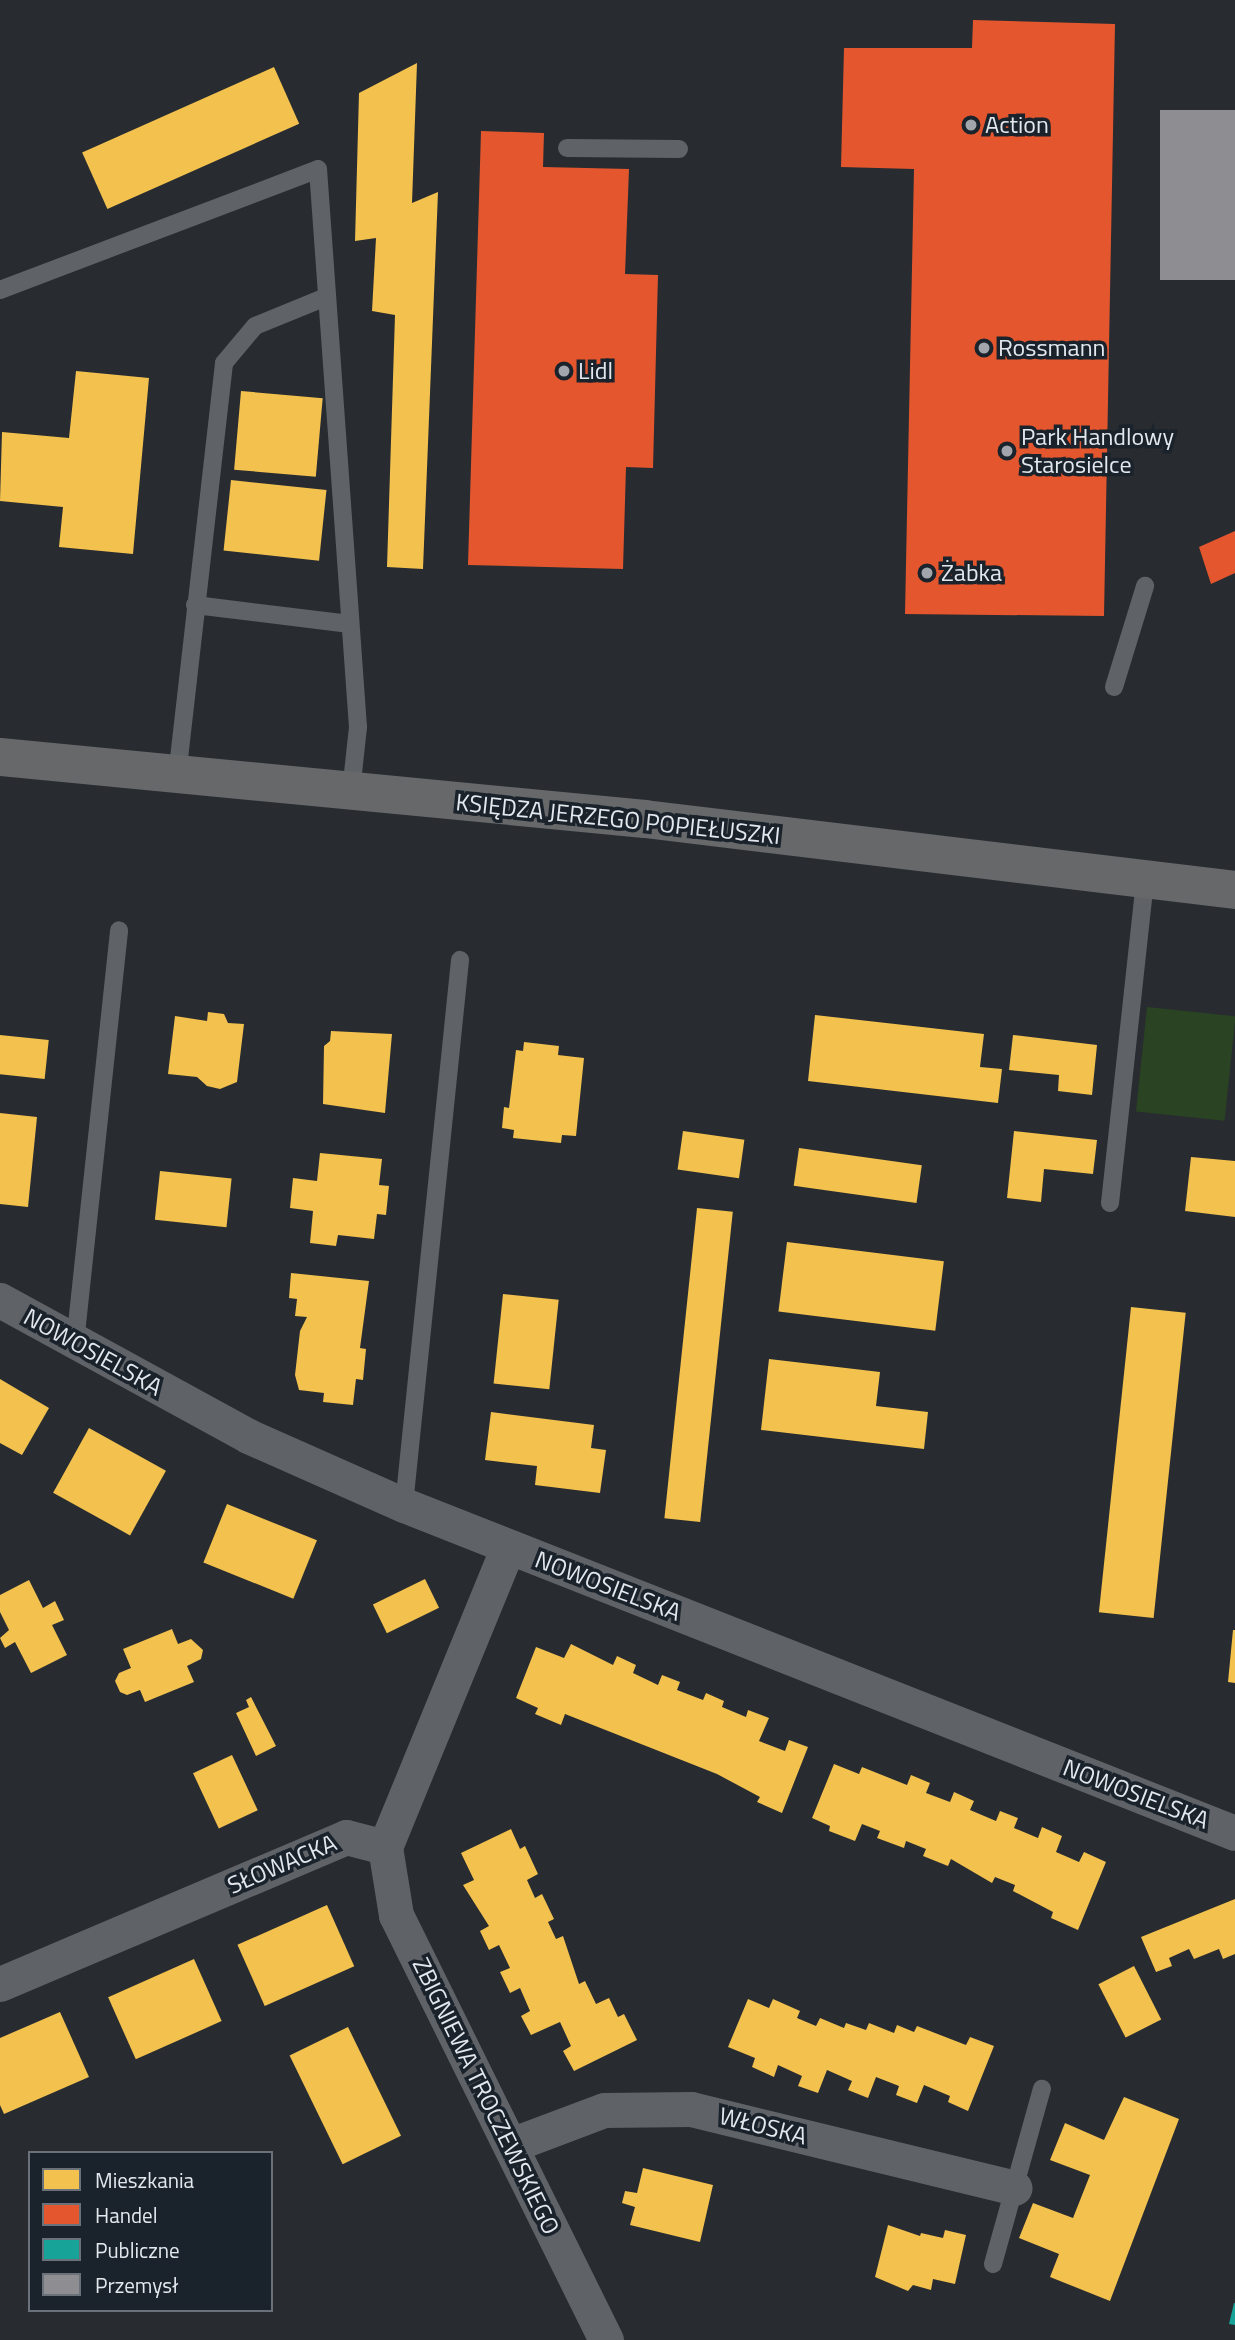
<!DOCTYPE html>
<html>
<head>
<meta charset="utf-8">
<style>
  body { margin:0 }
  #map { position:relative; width:1235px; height:2340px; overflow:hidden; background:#282c31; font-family:"Titillium Web",sans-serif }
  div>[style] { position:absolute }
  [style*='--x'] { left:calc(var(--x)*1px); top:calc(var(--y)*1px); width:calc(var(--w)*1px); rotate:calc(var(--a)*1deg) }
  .green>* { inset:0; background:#2a4323; transform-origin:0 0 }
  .homes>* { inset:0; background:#f2c14e; transform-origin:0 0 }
  .shops>* { inset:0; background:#e4572e }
  .public>* { inset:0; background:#17a398 }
  .industry>* { inset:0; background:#8d8d92; transform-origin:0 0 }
  .lane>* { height:18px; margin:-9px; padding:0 9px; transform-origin:9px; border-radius:9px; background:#5f6367 }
  .street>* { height:35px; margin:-17.5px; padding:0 17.5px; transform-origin:17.5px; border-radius:17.5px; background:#5f6367 }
  .secondary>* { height:38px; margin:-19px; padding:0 19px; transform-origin:19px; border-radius:19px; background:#666869 }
  .dots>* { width:19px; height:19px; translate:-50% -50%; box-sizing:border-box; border:4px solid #1a222b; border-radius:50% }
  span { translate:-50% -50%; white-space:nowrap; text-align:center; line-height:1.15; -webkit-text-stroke:7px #1a222b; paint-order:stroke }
  .poi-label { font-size:24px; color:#e3e8ee }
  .left { translate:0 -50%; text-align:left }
  .street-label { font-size:24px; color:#e3e8ee }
  .legend { position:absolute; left:28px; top:2151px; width:245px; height:161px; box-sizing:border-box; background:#1a222b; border:2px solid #6a7179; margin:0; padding:9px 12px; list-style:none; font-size:21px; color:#e3e8ee }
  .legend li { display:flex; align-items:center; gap:14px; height:35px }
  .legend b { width:35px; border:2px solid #6a7179 }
</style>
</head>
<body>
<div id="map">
  <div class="green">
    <i style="left:1147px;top:1007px;width:89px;height:105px;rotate:6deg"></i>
  </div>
  <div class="homes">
    <i style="clip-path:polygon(417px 63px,412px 203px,438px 192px,423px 569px,387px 567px,395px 315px,372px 311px,376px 238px,355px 241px,359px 93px)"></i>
    <i style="left:274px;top:67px;width:62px;height:210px;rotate:66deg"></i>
    <i style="clip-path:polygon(76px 371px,149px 378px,133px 554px,59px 547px,63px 507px,0 501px,2px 432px,69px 438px)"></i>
    <i style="left:241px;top:391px;width:82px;height:79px;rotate:5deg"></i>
    <i style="left:231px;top:480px;width:96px;height:71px;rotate:6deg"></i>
    <i style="clip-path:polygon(208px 1012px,224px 1014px,228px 1023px,244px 1024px,237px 1082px,220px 1089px,207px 1086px,197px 1077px,168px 1074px,175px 1016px,207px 1021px)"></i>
    <i style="clip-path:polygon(815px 1015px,984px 1034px,980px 1067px,1002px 1069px,998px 1103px,808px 1081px)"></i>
    <i style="clip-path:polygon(331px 1031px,392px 1034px,385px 1113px,323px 1104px,324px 1046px,330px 1041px)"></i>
    <i style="left:0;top:1035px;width:49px;height:39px;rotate:6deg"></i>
    <i style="clip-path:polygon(1013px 1035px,1097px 1045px,1092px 1095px,1058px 1091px,1059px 1075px,1009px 1070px)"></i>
    <i style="clip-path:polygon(524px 1042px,559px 1046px,558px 1055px,584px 1058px,576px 1136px,562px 1135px,561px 1143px,513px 1138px,514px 1130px,502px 1128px,504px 1107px,509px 1108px,516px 1050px,523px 1051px)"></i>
    <i style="clip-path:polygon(0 1113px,37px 1117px,28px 1207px,0 1204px)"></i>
    <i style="left:683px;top:1131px;width:62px;height:39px;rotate:8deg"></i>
    <i style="clip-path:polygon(1014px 1131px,1097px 1140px,1093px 1174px,1044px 1169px,1041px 1202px,1007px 1198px)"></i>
    <i style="left:799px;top:1148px;width:124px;height:38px;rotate:8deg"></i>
    <i style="clip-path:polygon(320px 1153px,382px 1159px,379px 1185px,389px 1186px,386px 1215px,377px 1214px,374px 1239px,338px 1235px,336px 1246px,310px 1243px,313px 1211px,290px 1208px,293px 1178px,317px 1181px)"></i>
    <i style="clip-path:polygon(1191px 1157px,1235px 1161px,1235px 1217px,1185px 1211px)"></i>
    <i style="left:160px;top:1171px;width:72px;height:49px;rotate:6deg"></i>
    <i style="left:697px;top:1208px;width:36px;height:312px;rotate:6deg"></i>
    <i style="left:787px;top:1242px;width:158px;height:70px;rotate:7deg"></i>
    <i style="clip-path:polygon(291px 1273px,369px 1281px,360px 1348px,366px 1349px,363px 1380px,356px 1379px,353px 1405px,323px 1402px,324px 1393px,299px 1390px,295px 1375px,300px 1331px,307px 1317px,295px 1316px,297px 1299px,289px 1298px)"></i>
    <i style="left:503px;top:1294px;width:56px;height:90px;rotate:6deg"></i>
    <i style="left:1131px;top:1307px;width:55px;height:307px;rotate:6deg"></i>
    <i style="clip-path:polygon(769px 1359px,880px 1372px,876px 1406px,928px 1412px,924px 1449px,761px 1430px)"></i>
    <i style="clip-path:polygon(0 1379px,49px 1408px,22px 1455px,0 1443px)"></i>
    <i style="clip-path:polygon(491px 1412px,594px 1425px,591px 1448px,606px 1450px,600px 1493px,535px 1485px,537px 1466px,485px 1460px)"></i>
    <i style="left:89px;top:1428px;width:88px;height:74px;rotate:29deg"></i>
    <i style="left:227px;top:1504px;width:97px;height:63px;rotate:22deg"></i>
    <i style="left:425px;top:1579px;width:32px;height:58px;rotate:64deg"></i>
    <i style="clip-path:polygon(29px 1580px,43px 1608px,55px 1601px,64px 1620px,52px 1625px,67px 1655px,31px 1673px,15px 1642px,5px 1648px,0 1638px,9px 1630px,0 1612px,0 1595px)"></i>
    <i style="clip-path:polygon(172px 1629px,178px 1644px,191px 1639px,203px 1650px,201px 1659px,187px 1666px,194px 1682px,145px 1702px,140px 1690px,127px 1695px,120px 1692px,115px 1681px,119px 1673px,131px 1668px,123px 1649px)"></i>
    <i style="clip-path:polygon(1233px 1630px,1235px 1630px,1235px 1683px,1228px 1682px)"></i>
    <i style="clip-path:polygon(571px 1644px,613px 1665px,617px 1656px,636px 1665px,633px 1673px,658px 1685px,662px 1675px,680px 1682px,677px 1690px,703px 1700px,706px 1693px,724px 1701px,722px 1707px,746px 1717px,748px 1710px,769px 1718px,759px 1741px,785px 1751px,789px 1740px,808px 1747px,782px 1813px,757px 1802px,760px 1797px,717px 1774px,565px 1714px,561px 1725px,535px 1714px,538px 1708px,516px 1698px,536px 1647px,564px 1658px)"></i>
    <i style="clip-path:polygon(251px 1697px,276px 1746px,256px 1756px,236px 1713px,249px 1707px,246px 1700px)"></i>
    <i style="left:232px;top:1755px;width:61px;height:43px;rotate:65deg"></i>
    <i style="clip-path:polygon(834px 1764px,859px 1774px,862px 1767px,907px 1785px,911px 1775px,930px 1783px,926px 1793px,950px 1802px,954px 1792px,974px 1801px,970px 1810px,996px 1821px,1000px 1811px,1018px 1818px,1014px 1828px,1038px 1838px,1042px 1827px,1062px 1836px,1056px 1852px,1079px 1862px,1084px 1852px,1106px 1862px,1078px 1930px,1051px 1918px,1053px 1912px,1013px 1891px,1015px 1885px,995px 1877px,992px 1883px,951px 1859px,948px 1866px,923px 1856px,926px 1849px,906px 1841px,904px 1848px,877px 1838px,880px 1831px,862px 1824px,855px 1841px,829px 1831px,830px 1826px,812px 1818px)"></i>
    <i style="clip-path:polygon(511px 1829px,520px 1849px,525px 1846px,538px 1874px,527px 1880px,535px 1898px,542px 1894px,554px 1919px,548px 1922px,556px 1939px,563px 1936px,579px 1984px,585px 1981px,596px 2004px,609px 1998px,618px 2017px,624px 2014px,637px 2040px,574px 2071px,563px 2051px,571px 2046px,560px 2022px,531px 2035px,521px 2016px,530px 2011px,520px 1988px,510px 1993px,500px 1972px,510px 1968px,499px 1945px,489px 1950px,480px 1931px,489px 1926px,463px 1885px,474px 1880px,461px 1853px)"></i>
    <i style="clip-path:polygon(1235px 1899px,1235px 1954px,1223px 1959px,1219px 1949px,1194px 1959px,1189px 1949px,1169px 1958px,1172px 1966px,1156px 1972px,1141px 1937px)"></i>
    <i style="left:327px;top:1905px;width:67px;height:98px;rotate:66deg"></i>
    <i style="left:194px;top:1959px;width:68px;height:94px;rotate:66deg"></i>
    <i style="left:1134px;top:1966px;width:60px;height:40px;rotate:63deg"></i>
    <i style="clip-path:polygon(748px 1999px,769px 2008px,773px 1999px,800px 2011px,797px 2018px,816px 2026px,820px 2018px,844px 2028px,846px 2023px,866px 2030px,869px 2023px,894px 2033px,897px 2025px,914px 2032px,917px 2026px,966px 2045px,970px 2037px,994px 2046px,968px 2111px,948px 2102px,950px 2096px,924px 2085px,917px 2103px,896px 2095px,899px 2086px,876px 2077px,868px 2098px,848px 2090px,852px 2081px,827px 2070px,818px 2093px,798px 2086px,802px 2076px,778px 2065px,774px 2077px,752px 2067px,755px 2058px,728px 2047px)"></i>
    <i style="clip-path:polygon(60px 2012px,89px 2077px,4px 2114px,0 2105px,0 2038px)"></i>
    <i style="left:348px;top:2027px;width:121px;height:65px;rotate:64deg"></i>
    <i style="clip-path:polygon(1124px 2097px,1179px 2119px,1110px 2301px,1050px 2277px,1059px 2254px,1019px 2238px,1033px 2203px,1073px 2218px,1090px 2175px,1050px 2160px,1065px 2123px,1104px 2140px)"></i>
    <i style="clip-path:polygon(643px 2168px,713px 2185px,700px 2242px,630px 2225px,635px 2207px,622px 2203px,625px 2191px,637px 2193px)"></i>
    <i style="clip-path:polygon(888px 2225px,920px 2236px,921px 2233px,943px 2238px,945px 2230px,966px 2235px,955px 2284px,933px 2279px,931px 2290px,913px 2285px,908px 2291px,875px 2277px)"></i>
  </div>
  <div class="shops">
    <i style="clip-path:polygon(973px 20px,1115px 24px,1104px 616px,905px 614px,914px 169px,841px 167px,844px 48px,972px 48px)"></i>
    <i style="clip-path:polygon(481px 131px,544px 133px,543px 167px,629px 169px,625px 274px,658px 275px,653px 468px,626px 467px,623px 569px,468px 565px)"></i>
    <i style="clip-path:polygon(1235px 531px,1235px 573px,1211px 584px,1199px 547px)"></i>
  </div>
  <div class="public">
    <i style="clip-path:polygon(1234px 2303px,1235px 2303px,1235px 2325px,1229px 2324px)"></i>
  </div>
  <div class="industry">
    <i style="left:1160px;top:110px;width:75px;height:170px"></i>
  </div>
  <div class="lane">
    <i style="--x:567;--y:148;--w:112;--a:0.5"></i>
    <i style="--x:0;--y:290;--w:340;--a:-20.8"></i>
    <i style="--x:318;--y:169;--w:559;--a:85.9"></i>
    <i style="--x:358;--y:727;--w:64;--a:96.2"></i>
    <i style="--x:195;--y:605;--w:156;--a:7"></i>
    <i style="--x:1114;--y:687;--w:106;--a:-72.9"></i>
    <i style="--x:177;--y:776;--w:416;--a:-83.5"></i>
    <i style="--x:224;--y:363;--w:48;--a:-50"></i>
    <i style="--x:255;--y:326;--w:77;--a:-22.2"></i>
    <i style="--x:1110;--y:1203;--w:325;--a:-83.8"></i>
    <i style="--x:75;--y:1343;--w:415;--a:-83.9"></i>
    <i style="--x:404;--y:1505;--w:548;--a:-84.13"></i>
    <i style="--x:993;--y:2264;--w:182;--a:-74.4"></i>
  </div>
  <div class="street">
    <i style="--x:0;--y:1300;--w:283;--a:28.7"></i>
    <i style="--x:248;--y:1436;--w:171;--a:23.9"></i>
    <i style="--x:404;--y:1505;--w:893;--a:21.54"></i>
    <i style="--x:385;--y:1847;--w:69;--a:80.8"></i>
    <i style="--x:396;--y:1915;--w:474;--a:63.7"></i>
    <i style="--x:385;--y:1847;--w:324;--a:-67.7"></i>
    <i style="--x:0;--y:1984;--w:376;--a:-23"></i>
    <i style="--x:346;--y:1837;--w:40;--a:14.4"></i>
    <i style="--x:511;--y:2145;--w:99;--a:-20.6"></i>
    <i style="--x:604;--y:2110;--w:87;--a:-0.7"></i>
    <i style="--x:691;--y:2109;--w:333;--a:13.7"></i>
  </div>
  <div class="secondary">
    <i style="--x:0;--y:757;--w:648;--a:5.49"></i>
    <i style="--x:645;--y:819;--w:594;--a:6.86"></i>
  </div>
  <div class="dots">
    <i style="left:971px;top:125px;background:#a2a6ac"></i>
    <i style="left:984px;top:348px;background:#a2a6ac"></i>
    <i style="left:564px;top:371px;background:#a2a6ac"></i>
    <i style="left:1007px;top:451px;background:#a2a6ac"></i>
    <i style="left:927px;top:573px;background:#a2a6ac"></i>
  </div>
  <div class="poi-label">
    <span class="left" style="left:985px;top:125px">Action</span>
    <span class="left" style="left:998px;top:348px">Rossmann</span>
    <span class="left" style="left:578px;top:371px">Lidl</span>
    <span class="left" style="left:1021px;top:451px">Park Handlowy<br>Starosielce</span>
    <span class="left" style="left:941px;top:573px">Żabka</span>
  </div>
  <div class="street-label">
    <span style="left:618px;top:819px;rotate:6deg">KSIĘDZA JERZEGO POPIEŁUSZKI</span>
    <span style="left:93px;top:1352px;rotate:29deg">NOWOSIELSKA</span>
    <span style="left:608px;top:1586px;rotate:21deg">NOWOSIELSKA</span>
    <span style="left:1136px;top:1794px;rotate:21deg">NOWOSIELSKA</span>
    <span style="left:282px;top:1864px;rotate:-23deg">SŁOWACKA</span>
    <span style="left:486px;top:2096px;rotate:64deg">ZBIGNIEWA TROCZEWSKIEGO</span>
    <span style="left:763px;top:2126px;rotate:14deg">WŁOSKA</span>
  </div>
  <ul class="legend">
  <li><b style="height:19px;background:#f2c14e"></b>Mieszkania</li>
  <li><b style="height:19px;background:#e4572e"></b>Handel</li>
  <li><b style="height:19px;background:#17a398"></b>Publiczne</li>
  <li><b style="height:19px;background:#8d8d92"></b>Przemysł</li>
  </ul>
</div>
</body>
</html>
